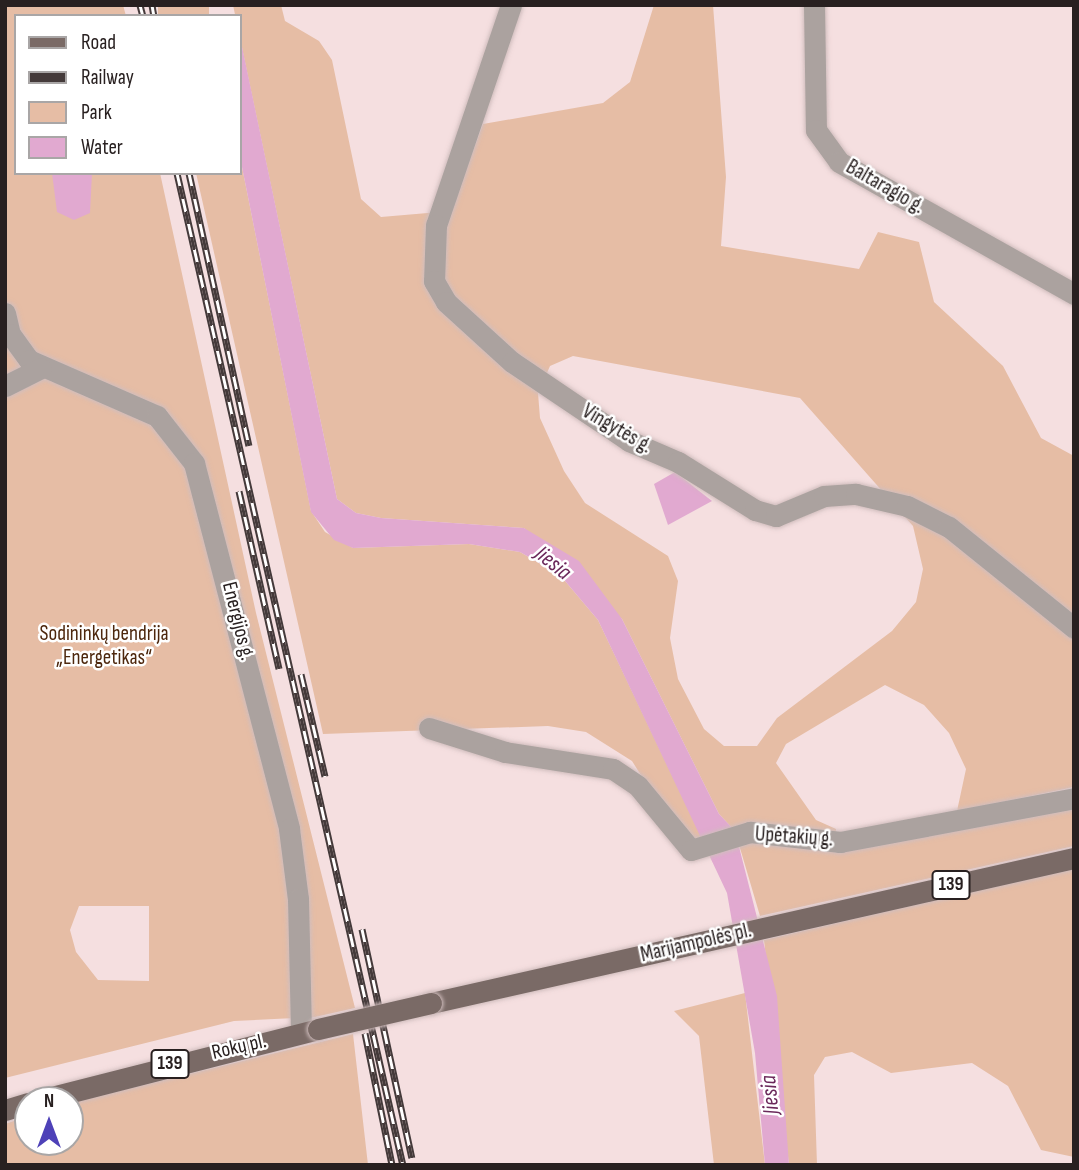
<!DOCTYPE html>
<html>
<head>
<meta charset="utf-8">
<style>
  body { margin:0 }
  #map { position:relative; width:1079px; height:1170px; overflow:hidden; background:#f5dfe0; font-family:"Sofia Sans Condensed",sans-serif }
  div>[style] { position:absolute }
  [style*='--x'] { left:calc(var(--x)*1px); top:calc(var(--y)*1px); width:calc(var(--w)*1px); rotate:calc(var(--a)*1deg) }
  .green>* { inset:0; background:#e6bda5; transform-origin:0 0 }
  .water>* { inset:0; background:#e1a9d0 }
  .stream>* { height:4.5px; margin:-2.25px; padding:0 2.25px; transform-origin:2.25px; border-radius:2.25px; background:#e1a9d0 }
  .roads { filter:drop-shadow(0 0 2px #d0bdbd) drop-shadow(0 0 2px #d0bdbd) }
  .minor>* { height:21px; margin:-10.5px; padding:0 10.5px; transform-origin:10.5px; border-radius:10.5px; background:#aba29f }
  .major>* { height:21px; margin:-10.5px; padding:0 10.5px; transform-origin:10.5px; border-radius:10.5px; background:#7a6a66 }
  .rail>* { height:7px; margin-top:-3.5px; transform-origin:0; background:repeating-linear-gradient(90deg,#fff 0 13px,#443a3a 0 26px); box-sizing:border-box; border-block:2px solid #443a3a }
  .bridges { filter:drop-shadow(0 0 2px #d0bdbd) drop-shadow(0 0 2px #d0bdbd) }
  .major-bridge>* { height:21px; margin:-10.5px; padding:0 10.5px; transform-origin:10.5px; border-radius:10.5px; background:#7a6a66 }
  span { translate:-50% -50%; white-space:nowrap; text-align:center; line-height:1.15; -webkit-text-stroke:5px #fff; paint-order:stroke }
  .shield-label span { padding:2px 5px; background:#fff; border:2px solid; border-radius:5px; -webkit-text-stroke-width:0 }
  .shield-label { font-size:19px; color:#282020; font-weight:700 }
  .street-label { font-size:21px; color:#282020 }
  .park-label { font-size:21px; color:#4d270d }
  .water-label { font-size:23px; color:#6a285a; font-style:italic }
  .frame { position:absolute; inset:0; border:7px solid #282020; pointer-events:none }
  .legend { position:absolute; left:14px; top:14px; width:228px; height:161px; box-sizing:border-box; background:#fff; border:2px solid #a9a6a6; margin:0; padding:9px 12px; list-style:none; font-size:21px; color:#282020 }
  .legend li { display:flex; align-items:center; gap:14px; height:35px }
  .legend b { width:35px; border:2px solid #a9a6a6 }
  .north { position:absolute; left:14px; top:1086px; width:70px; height:70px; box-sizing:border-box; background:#fff; border:2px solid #a9a6a6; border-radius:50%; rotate:0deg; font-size:19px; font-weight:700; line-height:28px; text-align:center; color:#282020 }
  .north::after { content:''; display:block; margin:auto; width:24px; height:32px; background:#4e41b8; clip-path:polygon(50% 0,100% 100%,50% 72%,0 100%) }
</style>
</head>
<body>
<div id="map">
  <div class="green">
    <i style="clip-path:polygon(evenodd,5px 5px,123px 5px,126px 16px,16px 16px,16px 173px,160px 173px,256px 613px,355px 1008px,315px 1017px,234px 1021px,5px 1078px,5px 5px,79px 906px,149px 906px,149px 981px,98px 980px,76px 952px,70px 930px,79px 906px)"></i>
    <i style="left:158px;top:5px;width:51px;height:11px"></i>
    <i style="clip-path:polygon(evenodd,233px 5px,281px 5px,285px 21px,319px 41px,332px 60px,361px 199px,381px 217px,451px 211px,483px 124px,603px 103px,630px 82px,654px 5px,713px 5px,726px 177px,721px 246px,859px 269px,878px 232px,919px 242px,934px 302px,1003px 366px,1041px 438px,1074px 456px,1074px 787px,957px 811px,966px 769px,949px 733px,924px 705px,885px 685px,786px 744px,776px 763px,816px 820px,836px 829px,836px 836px,770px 842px,832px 847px,1074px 805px,1074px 846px,760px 916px,735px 831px,719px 814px,622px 619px,524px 528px,381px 518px,356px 513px,337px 499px,233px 5px,573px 356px,800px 398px,913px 526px,923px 569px,916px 602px,892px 631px,777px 718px,757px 746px,724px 746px,704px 729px,678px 679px,670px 638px,678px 581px,668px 556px,585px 503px,564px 471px,540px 418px,538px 393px,550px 366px,573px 356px)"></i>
    <i style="clip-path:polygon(240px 157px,311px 511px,325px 532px,353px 548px,469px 544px,520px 552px,560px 575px,598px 620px,703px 840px,681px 839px,632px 761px,586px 732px,548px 726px,323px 734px,196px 173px,240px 173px)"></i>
    <i style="clip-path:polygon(1074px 868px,1074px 1157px,1041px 1150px,1008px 1086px,972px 1063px,891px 1073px,852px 1052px,825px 1057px,814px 1075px,817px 1165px,789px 1165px,764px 940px)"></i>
    <i style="clip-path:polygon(745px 993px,765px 1165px,714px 1165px,699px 1036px,674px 1011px)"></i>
    <i style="clip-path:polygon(353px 1034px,368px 1165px,5px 1165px,5px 1124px,28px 1116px,28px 1142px,70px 1142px,70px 1103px)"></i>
  </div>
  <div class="water">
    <i style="clip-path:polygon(240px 37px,337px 499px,356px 513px,381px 518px,524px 528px,579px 561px,622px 619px,719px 814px,735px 831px,777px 996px,789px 1165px,765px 1165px,755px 1053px,727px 893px,598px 620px,560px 575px,520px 552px,469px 544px,353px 548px,334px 540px,311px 512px,240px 157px)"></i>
    <i style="clip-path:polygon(52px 173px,92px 173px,90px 213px,74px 220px,57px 212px)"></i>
    <i style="clip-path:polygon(675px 472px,712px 501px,668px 525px,654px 484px)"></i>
  </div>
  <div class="stream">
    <i style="--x:31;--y:5;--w:55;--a:0"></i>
  </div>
  <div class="roads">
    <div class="minor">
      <i style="--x:511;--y:5;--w:232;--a:108.8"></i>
      <i style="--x:436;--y:225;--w:56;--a:92"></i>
      <i style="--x:434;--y:281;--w:24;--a:60"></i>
      <i style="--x:446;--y:302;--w:89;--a:42.3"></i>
      <i style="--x:512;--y:362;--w:141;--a:34"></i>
      <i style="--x:629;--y:441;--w:53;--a:23.2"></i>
      <i style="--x:678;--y:462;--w:91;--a:31.9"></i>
      <i style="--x:755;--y:510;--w:22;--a:16"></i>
      <i style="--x:776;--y:516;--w:52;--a:-22.6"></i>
      <i style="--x:824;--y:496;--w:32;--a:-4"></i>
      <i style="--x:856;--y:494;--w:52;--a:13.2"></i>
      <i style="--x:907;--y:506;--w:47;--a:26.6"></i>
      <i style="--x:949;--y:527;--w:161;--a:38.9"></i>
      <i style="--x:814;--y:5;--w:125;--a:89.1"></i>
      <i style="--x:816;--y:130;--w:39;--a:54"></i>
      <i style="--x:839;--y:162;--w:270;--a:29.3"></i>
      <i style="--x:5;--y:313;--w:22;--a:77"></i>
      <i style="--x:10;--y:334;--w:32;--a:54"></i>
      <i style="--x:29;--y:360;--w:140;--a:23.6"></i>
      <i style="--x:157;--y:416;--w:60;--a:51.8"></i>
      <i style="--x:194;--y:463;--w:378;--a:75.4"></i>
      <i style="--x:289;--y:829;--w:71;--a:82.7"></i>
      <i style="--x:298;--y:899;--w:134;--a:88.7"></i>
      <i style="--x:5;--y:386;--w:40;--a:-26.6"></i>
      <i style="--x:429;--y:728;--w:80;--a:17.5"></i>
      <i style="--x:505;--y:752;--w:109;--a:8.9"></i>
      <i style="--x:613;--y:769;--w:30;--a:34"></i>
      <i style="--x:638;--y:786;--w:83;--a:50.4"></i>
      <i style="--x:691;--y:850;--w:62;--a:-17"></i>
      <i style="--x:750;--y:832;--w:91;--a:6.3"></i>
      <i style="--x:840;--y:842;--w:238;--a:-10.6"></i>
    </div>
    <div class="major">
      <i style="--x:431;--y:1003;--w:659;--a:-12.71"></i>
      <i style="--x:40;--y:1100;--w:287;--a:-14.3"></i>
      <i style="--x:5;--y:1110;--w:24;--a:-17"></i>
    </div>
  </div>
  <div class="rail">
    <i style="--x:140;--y:5;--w:11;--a:75"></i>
    <i style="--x:152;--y:5;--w:11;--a:80"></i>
    <i style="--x:177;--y:173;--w:1017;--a:77.17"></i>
    <i style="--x:189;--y:173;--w:279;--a:77.6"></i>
    <i style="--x:239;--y:491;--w:182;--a:77.3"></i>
    <i style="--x:301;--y:674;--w:105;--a:76.8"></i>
    <i style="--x:362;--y:929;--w:234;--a:77.7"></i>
    <i style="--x:365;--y:1033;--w:135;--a:78.4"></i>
  </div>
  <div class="bridges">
    <div class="major-bridge">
      <i style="--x:318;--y:1029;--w:116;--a:-13"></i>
    </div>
  </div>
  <div class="shield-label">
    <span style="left:951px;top:885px">139</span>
    <span style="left:170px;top:1064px">139</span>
  </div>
  <div class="street-label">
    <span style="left:885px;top:187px;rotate:30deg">Baltaragio g.</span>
    <span style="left:617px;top:429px;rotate:30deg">Vingytės g.</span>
    <span style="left:238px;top:621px;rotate:76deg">Energijos g.</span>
    <span style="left:794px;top:837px;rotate:4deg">Upėtakių g.</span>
    <span style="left:696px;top:943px;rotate:-13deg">Marijampolės pl.</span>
    <span style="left:239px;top:1047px;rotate:-13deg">Rokų pl.</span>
  </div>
  <div class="park-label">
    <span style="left:104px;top:646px">Sodininkų bendrija<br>„Energetikas“</span>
  </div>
  <div class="water-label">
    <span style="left:553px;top:563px;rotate:39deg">Jiesia</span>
    <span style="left:770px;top:1095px;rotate:-95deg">Jiesia</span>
  </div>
  <div class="frame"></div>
  <ul class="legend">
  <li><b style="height:9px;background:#7a6a66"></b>Road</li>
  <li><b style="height:9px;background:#443a3a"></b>Railway</li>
  <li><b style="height:19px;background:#e6bda5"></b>Park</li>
  <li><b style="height:19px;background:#e1a9d0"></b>Water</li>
  </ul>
  <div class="north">N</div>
</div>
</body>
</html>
